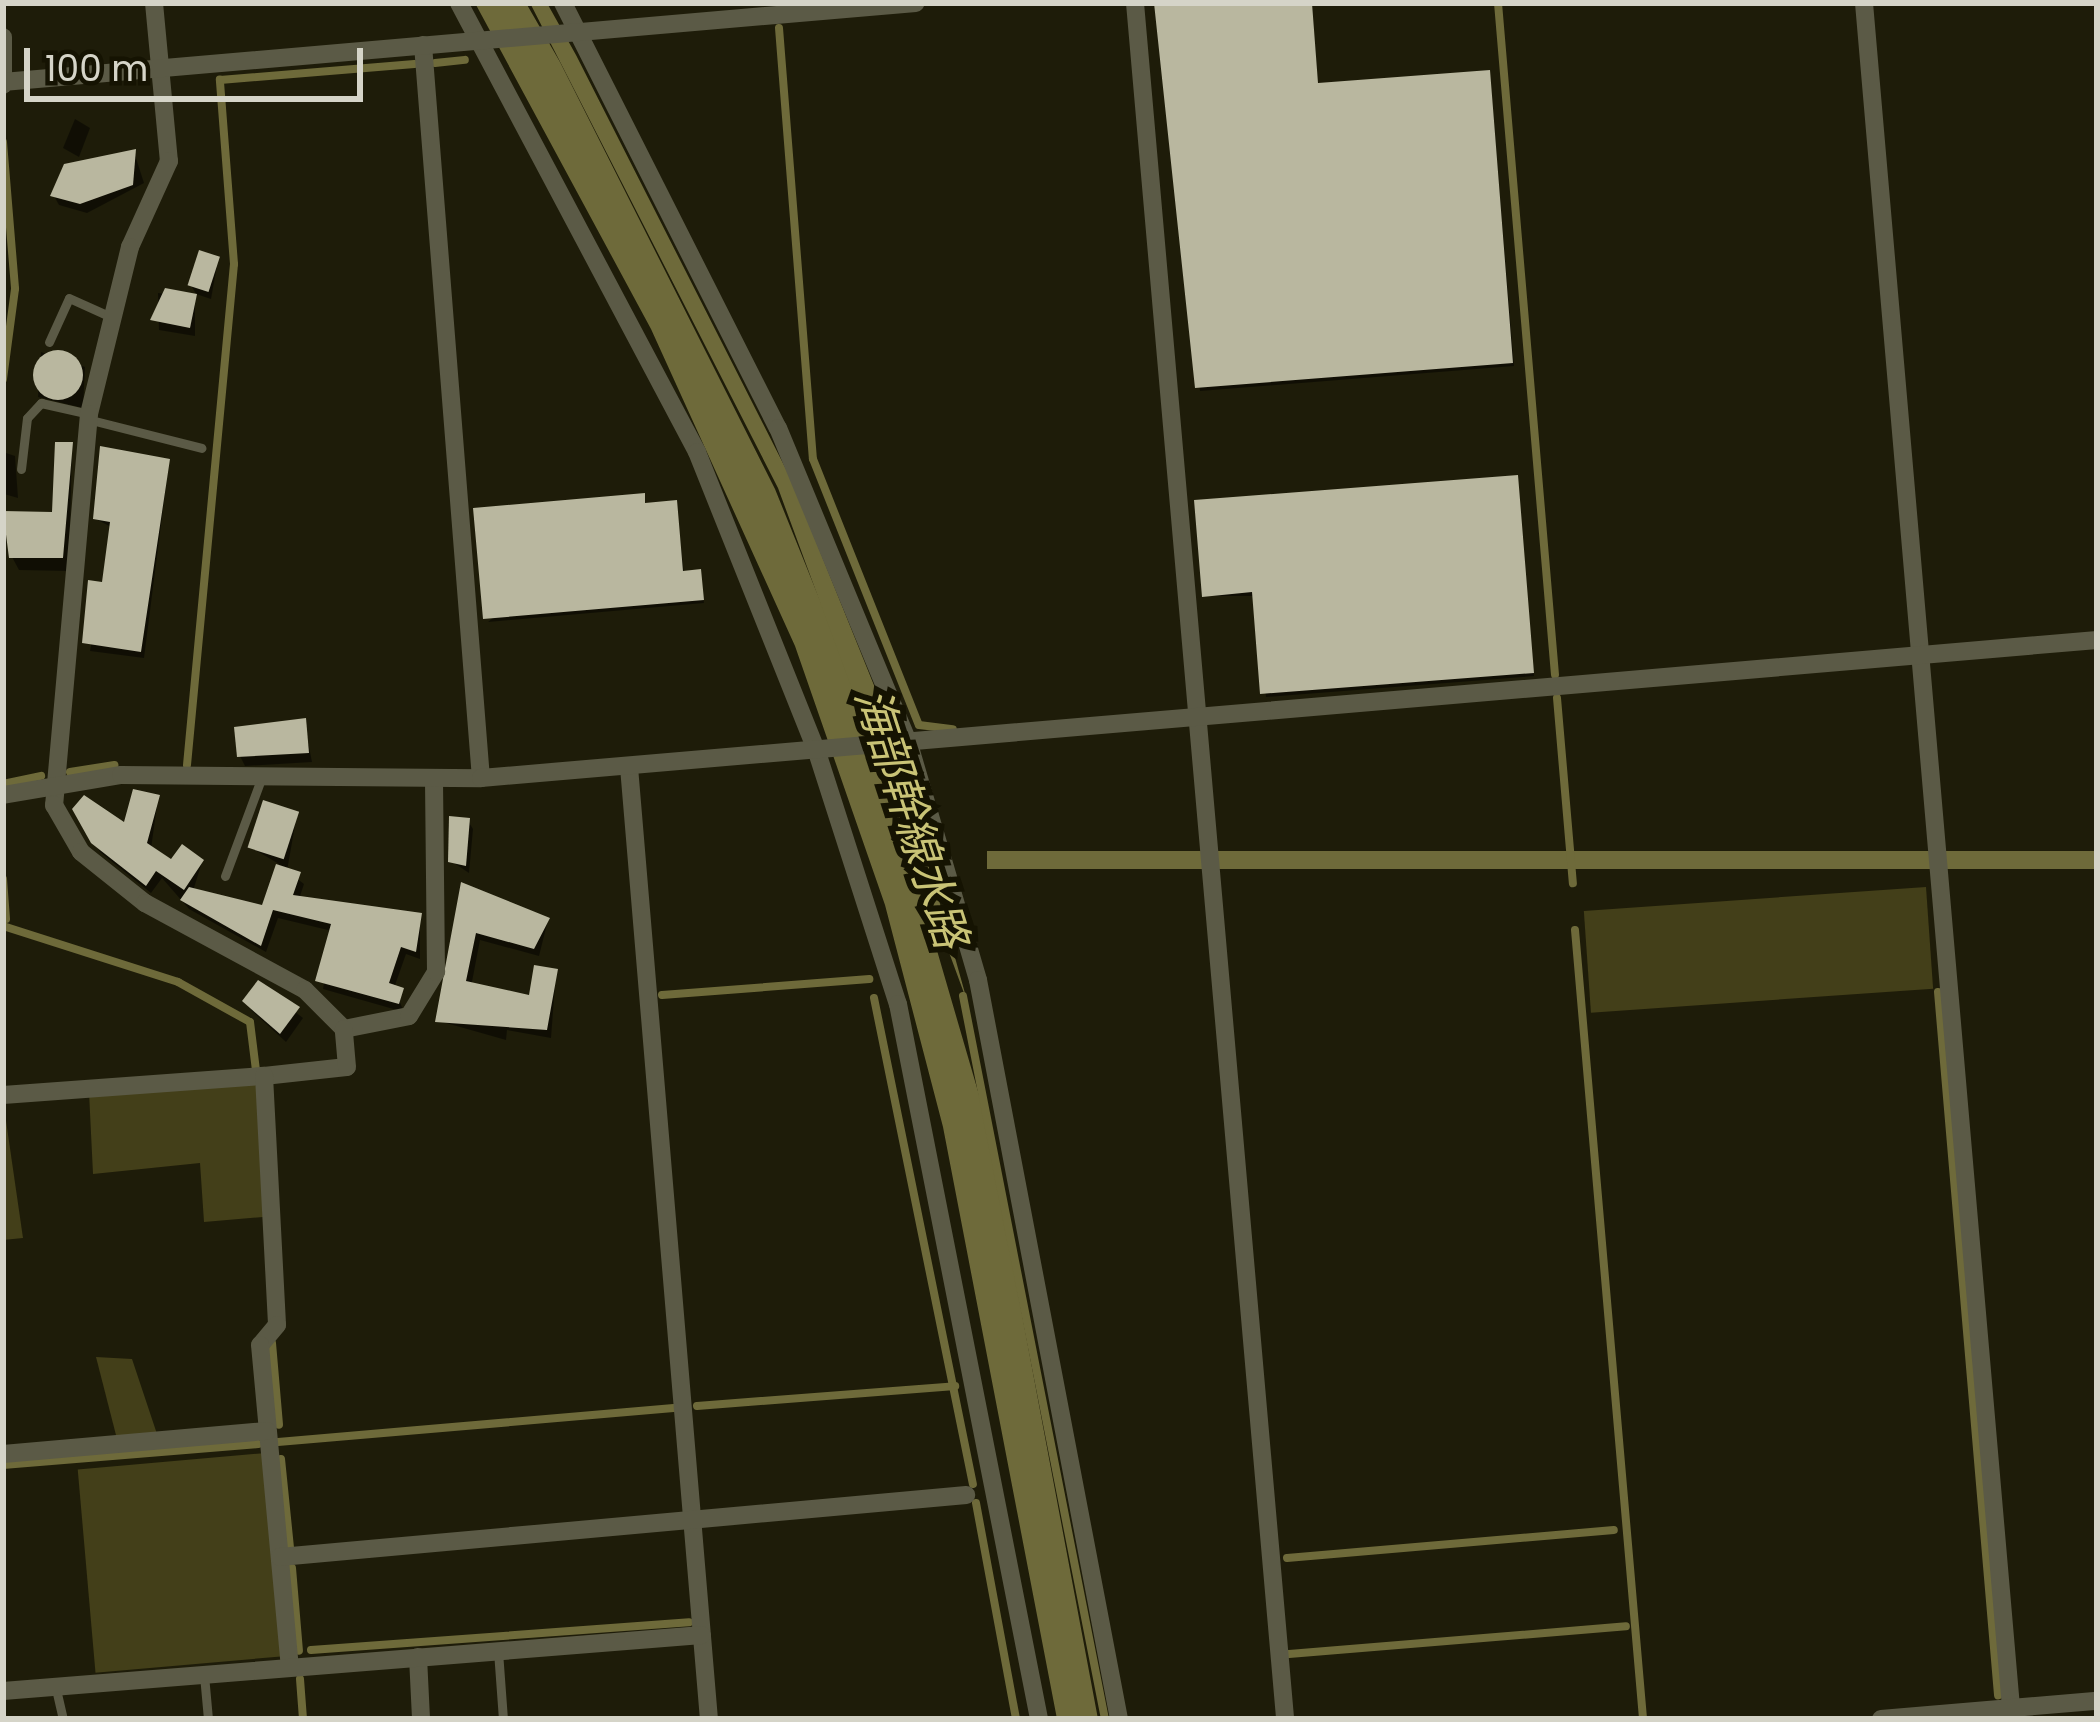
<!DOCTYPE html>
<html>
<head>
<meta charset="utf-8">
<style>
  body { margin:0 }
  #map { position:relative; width:2100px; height:1722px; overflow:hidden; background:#1e1c09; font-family:Poppins,"Noto Sans JP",sans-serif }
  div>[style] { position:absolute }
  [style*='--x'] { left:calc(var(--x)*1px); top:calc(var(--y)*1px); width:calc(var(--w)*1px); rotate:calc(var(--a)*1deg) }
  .green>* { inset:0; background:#433f19; transform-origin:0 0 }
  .water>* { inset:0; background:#6e6a3a; transform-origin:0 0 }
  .shadow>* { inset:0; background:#0007 }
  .stream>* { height:8px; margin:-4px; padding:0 4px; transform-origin:4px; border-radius:4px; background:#6e6a3a }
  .building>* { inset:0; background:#b9b79f; transform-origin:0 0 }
  .round { border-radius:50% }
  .lane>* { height:9px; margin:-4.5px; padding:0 4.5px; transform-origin:4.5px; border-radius:4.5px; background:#5b5a46 }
  .street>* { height:18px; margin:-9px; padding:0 9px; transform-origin:9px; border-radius:9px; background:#5b5a46 }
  span { translate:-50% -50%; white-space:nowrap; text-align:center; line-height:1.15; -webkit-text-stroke:12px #151302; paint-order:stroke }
  .water-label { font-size:45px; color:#c9c376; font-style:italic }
  .frame { position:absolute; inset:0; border:6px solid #d5d4c8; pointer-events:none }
  .scale { position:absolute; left:24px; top:48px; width:339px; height:54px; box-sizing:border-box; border:6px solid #d5d4c8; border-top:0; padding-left:15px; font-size:36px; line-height:42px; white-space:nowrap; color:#d5d4c8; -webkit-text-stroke:9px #151302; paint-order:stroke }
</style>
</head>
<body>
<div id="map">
  <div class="green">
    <i style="left:1926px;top:887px;width:102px;height:343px;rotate:86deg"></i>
    <i style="clip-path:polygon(258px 1084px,263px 1217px,204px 1222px,200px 1163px,93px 1174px,89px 1092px)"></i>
    <i style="clip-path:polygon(3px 1100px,23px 1238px,3px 1240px)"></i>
    <i style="clip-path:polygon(96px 1357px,132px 1359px,158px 1437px,117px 1439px)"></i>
    <i style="left:266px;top:1453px;width:204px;height:189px;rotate:85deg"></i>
  </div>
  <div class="water">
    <i style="clip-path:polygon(475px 3px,526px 3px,560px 62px,775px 489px,874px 734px,984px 1112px,1098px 1719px,1057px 1719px,943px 1127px,885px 905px,795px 646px,651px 329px)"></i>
    <i style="clip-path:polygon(530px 3px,547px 3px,576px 55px,790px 477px,890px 725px,968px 1004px,778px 488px)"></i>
    <i style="left:2097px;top:851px;width:18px;height:1110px;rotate:90deg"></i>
  </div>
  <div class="shadow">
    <i style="clip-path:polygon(1158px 3px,1312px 3px,1318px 86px,1490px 77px,1514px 366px,1200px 391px)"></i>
    <i style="clip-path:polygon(75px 119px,90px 128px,79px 157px,63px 148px)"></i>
    <i style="clip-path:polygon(134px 152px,144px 183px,87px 213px,59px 205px,54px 196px)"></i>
    <i style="clip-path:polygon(218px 260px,211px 299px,196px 294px,191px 285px)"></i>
    <i style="clip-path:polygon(158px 293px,195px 297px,195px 336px,159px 330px)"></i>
    <i style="clip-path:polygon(41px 352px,85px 367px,83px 408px,38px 397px)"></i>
    <i style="clip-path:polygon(72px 446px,69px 571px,19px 570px,12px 557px,55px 515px)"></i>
    <i style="clip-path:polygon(3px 452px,15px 456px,18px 498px,4px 494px)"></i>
    <i style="clip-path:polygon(169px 462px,144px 658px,90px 651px,113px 528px,96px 519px)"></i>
    <i style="clip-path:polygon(1516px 478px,1534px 676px,1266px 697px,1256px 596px,1205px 596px)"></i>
    <i style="clip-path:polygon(643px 496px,646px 506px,676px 503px,684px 574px,700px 573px,704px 603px,488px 622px)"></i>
    <i style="clip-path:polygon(304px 722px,312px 762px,245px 766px,240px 756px)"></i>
    <i style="clip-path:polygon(158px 798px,151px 849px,172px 864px,202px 862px,193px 891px,264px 909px,279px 864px,250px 847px,297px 814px,287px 871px,304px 884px,299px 899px,420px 915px,420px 959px,406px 954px,394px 988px,404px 1012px,323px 989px,332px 931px,278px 918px,266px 952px,189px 909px,162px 878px,151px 893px,100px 852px,76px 809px,126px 826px)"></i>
    <i style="clip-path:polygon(468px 821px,473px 829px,469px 873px,451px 861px)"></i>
    <i style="clip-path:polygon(464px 886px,548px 920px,539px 956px,480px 940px,471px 987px,531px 999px,556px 972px,551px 1038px,507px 1030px,506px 1040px,439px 1021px)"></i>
    <i style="clip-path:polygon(259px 984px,303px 1018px,286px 1042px,251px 1010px)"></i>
  </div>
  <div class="stream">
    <i style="--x:1498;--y:3;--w:674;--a:85.15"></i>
    <i style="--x:779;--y:28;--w:432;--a:85.5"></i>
    <i style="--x:813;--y:459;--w:286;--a:68.3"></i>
    <i style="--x:919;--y:725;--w:34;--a:7"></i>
    <i style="--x:435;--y:63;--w:30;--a:-6"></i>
    <i style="--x:3;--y:142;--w:147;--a:85.3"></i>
    <i style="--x:15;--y:289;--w:91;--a:97.6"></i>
    <i style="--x:1557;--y:698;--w:186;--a:85.1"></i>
    <i style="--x:187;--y:765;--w:503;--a:-84.64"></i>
    <i style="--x:234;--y:264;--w:185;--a:-94.4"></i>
    <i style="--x:220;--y:80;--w:195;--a:-4.7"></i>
    <i style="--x:70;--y:772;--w:45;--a:-9"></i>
    <i style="--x:3;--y:784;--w:39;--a:-12"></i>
    <i style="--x:3;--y:879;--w:40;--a:85.7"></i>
    <i style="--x:3;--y:926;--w:184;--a:17.7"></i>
    <i style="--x:178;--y:982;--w:82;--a:29.1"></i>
    <i style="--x:250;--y:1022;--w:48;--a:82.9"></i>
    <i style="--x:1575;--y:930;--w:792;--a:85.07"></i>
    <i style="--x:1938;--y:992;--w:706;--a:85.12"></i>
    <i style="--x:662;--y:995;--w:208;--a:-4.4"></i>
    <i style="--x:963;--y:996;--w:737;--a:78.89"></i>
    <i style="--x:874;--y:998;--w:496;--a:78.5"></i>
    <i style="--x:272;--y:1343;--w:82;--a:85.1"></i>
    <i style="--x:697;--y:1406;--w:259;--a:-4.4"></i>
    <i style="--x:278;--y:1442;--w:397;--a:-4.9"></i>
    <i style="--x:281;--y:1459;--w:89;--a:84.2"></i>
    <i style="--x:3;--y:1465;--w:256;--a:-4.7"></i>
    <i style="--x:976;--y:1503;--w:220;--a:79.5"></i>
    <i style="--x:1287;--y:1558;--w:328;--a:-4.9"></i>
    <i style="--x:292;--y:1568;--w:83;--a:85.2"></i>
    <i style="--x:311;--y:1650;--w:379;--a:-4.2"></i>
    <i style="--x:1289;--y:1654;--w:338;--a:-4.7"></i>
    <i style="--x:300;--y:1679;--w:40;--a:85.7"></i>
  </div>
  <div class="building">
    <i style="clip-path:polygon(1154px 3px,1312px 3px,1318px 83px,1490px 70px,1513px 363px,1195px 388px)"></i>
    <i style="clip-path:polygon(136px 149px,133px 185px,80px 204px,50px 196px,64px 164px)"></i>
    <i style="left:199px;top:250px;width:22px;height:37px;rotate:18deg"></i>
    <i style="clip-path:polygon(165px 288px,197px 294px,190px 328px,150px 320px)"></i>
    <i class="round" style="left:33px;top:350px;width:50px;height:50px"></i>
    <i style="clip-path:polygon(55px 442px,73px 442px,63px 558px,9px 558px,3px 511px,52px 512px)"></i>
    <i style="clip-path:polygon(100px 446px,170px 459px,141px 652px,82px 643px,88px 580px,102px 582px,110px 522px,93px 519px)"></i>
    <i style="clip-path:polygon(1518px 475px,1534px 673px,1260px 694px,1252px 592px,1202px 597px,1194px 500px)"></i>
    <i style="clip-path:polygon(645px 493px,645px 503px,677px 500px,683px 571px,701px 569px,704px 600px,483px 619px,473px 508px)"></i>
    <i style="clip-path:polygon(306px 718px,309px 753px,237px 757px,234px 727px)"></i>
    <i style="clip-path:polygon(133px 789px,160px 795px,147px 843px,171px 859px,182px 844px,204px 860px,184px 890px,156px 871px,146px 886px,91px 843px,72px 809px,84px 795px,124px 822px)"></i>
    <i style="left:263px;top:800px;width:38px;height:50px;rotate:18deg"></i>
    <i style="clip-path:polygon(449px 816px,470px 818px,466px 866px,448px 862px)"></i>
    <i style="clip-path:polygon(276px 864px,301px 872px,293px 895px,422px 913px,416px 952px,401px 947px,389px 983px,404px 988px,399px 1004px,315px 981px,331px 924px,273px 910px,261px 946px,180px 900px,189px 887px,262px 905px)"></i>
    <i style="clip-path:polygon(461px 882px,550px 918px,534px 949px,476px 933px,466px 981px,529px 995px,534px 965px,558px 969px,547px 1030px,435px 1022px)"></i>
    <i style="clip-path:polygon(258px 980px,300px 1007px,280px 1034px,242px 1001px)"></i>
  </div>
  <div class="lane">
    <i style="--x:49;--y:342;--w:48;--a:-65.6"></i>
    <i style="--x:69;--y:298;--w:46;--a:24.3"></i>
    <i style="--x:91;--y:420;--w:114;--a:14.2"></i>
    <i style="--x:21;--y:469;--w:51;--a:-83.3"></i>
    <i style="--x:27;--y:418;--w:21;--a:-47"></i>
    <i style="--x:41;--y:403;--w:49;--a:12.9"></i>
    <i style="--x:225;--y:876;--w:100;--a:-69.6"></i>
    <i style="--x:498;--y:1651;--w:68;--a:85.8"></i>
    <i style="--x:204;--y:1675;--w:44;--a:84.8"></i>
    <i style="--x:56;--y:1689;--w:31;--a:77"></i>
  </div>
  <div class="street">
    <i style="--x:154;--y:3;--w:159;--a:84.6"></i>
    <i style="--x:169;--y:161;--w:94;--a:114.4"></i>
    <i style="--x:130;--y:247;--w:172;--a:103.8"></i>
    <i style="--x:89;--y:414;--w:393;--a:95.1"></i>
    <i style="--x:54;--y:805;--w:54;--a:60.1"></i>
    <i style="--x:81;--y:852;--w:82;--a:38.6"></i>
    <i style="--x:145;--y:903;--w:182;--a:28.5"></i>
    <i style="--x:305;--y:990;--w:55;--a:45"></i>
    <i style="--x:344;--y:1029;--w:66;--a:-11.3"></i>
    <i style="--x:409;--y:1016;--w:52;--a:-58.5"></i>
    <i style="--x:436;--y:972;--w:193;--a:-90.6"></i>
    <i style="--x:459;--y:3;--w:508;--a:62.07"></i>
    <i style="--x:697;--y:452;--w:320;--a:68.2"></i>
    <i style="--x:816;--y:749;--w:268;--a:72.2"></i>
    <i style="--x:898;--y:1004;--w:729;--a:78.84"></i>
    <i style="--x:563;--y:3;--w:476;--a:63.2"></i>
    <i style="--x:778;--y:428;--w:342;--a:67.5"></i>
    <i style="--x:909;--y:744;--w:246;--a:73.7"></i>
    <i style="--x:978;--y:980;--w:752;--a:79.2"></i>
    <i style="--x:1135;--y:3;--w:1723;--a:85"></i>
    <i style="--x:1864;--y:3;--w:1722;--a:85.07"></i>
    <i style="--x:3;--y:37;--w:48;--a:90"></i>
    <i style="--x:423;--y:45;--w:735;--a:85.48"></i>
    <i style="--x:3;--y:82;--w:916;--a:-4.95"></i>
    <i style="--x:629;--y:767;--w:955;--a:85.2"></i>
    <i style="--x:3;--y:795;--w:120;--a:-9.6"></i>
    <i style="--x:121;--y:775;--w:360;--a:0.5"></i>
    <i style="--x:481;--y:778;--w:1622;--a:-4.88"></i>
    <i style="--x:264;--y:1076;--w:83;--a:-6.2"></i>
    <i style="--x:347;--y:1067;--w:38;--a:-95"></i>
    <i style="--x:3;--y:1095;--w:262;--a:-4.2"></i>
    <i style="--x:264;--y:1076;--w:249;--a:87"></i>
    <i style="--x:277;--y:1325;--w:26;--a:130"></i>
    <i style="--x:260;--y:1345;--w:324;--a:84.7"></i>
    <i style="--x:3;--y:1454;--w:265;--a:-5"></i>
    <i style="--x:280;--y:1557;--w:689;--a:-5.16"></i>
    <i style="--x:418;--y:1657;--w:62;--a:87.2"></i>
    <i style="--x:3;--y:1691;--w:701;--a:-4.58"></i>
    <i style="--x:1881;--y:1719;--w:217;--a:-4.8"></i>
  </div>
  <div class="water-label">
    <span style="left:911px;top:818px;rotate:72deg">海部幹線水路</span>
  </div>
  <div class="frame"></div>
  <div class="scale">100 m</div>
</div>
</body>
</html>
